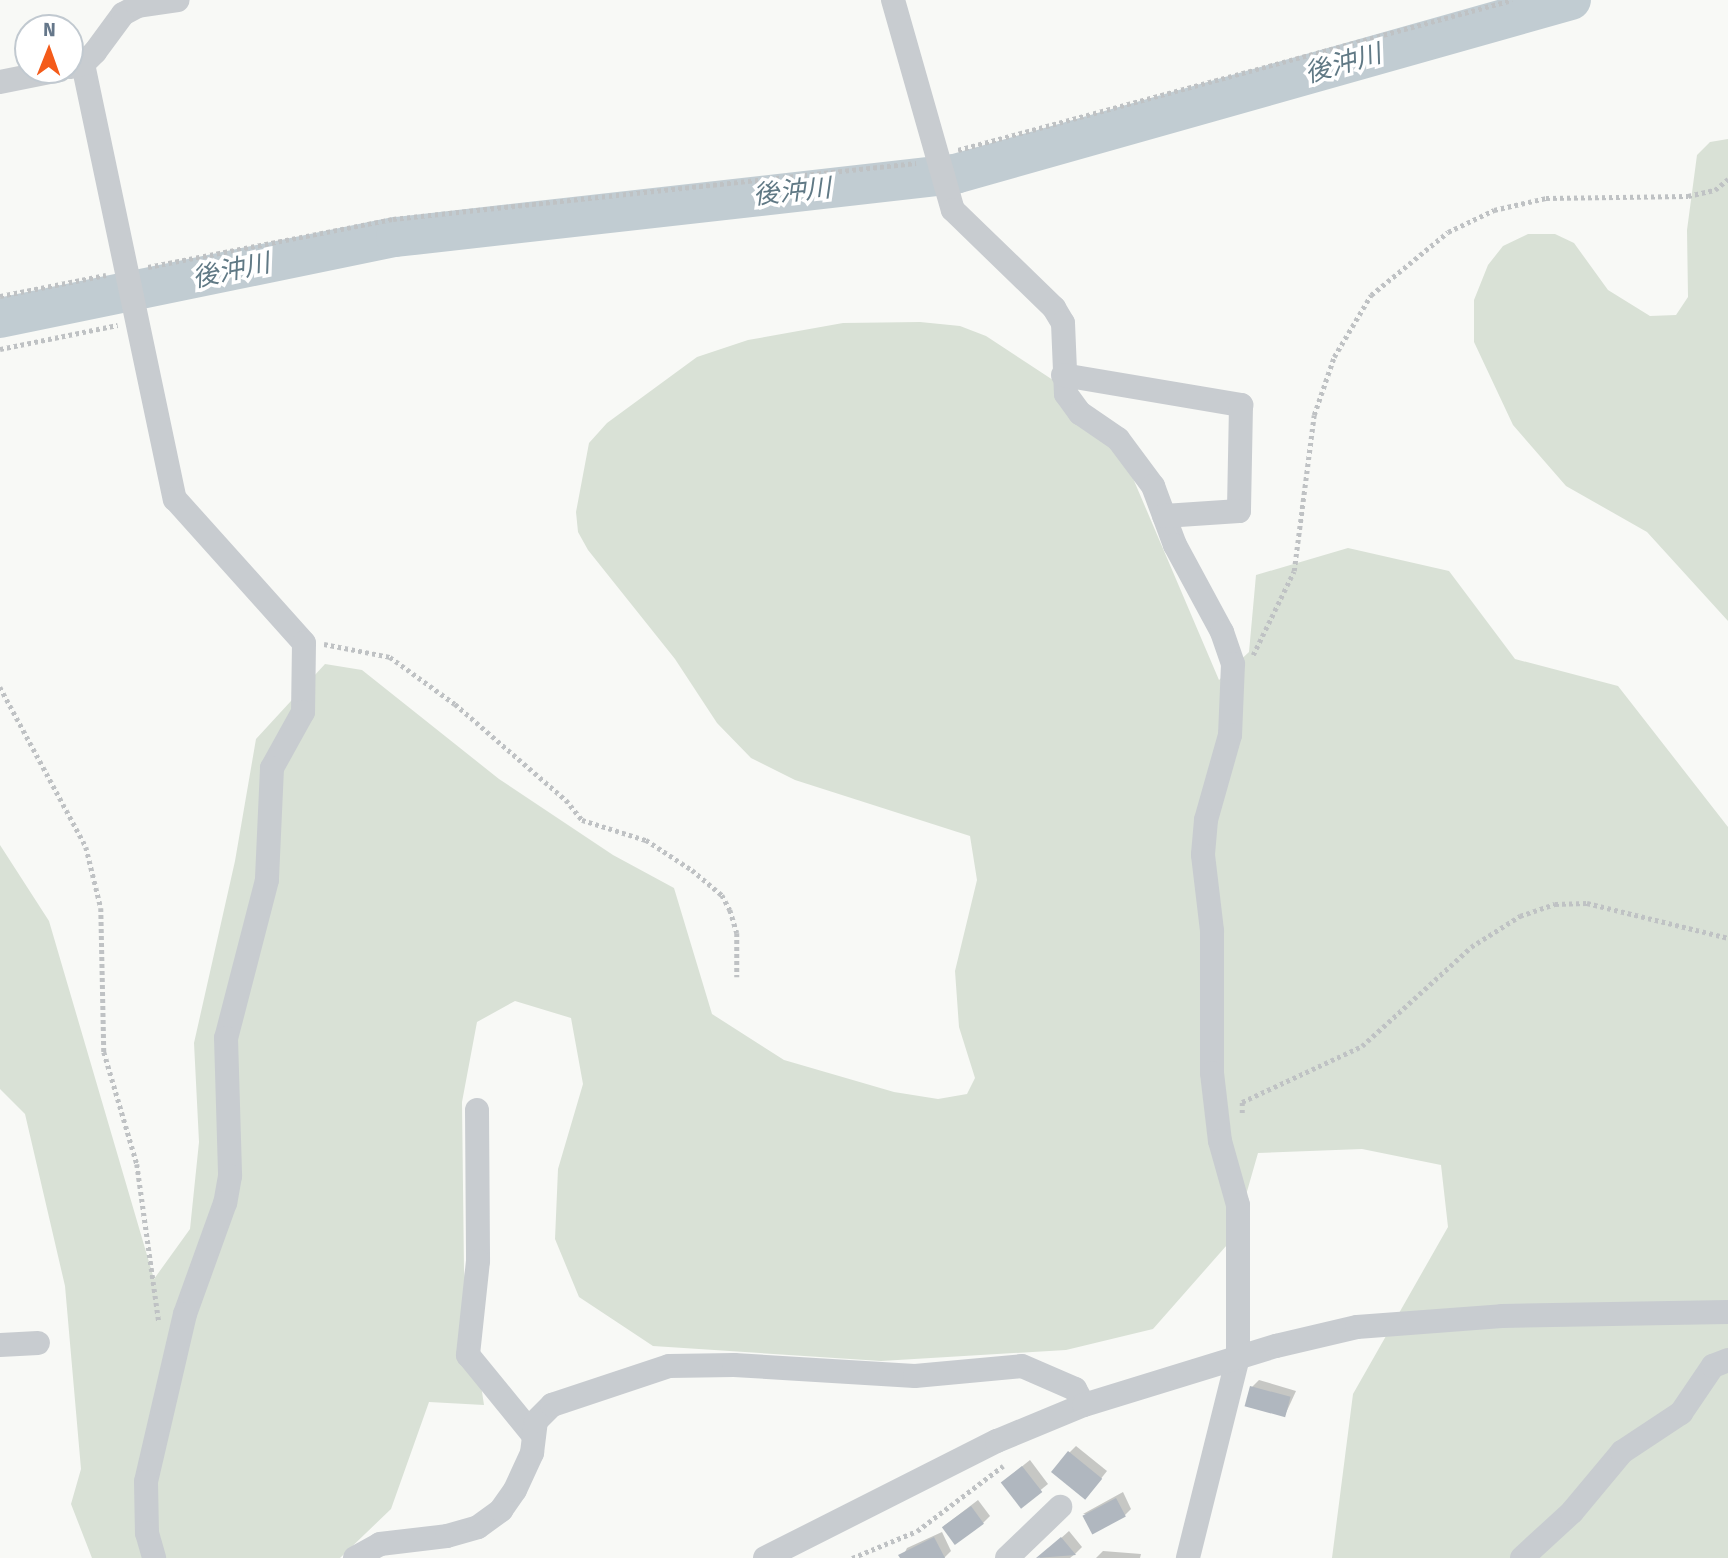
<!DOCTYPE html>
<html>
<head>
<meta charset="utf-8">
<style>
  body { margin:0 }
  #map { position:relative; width:1728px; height:1558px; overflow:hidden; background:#f8f9f6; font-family:"Fira Sans","Noto Sans JP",sans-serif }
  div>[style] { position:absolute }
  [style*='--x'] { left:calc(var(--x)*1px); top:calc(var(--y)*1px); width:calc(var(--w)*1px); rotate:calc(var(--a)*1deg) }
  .green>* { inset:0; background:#d9e1d6 }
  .shadow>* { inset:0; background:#0003 }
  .river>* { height:40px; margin:-20px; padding:0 20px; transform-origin:20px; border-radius:20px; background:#c1ccd2 }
  .building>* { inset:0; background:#b0b7bf; transform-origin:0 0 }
  .path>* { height:4.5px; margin-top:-2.25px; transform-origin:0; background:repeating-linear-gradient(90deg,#bfc2c4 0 3.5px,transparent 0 7px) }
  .minor>* { height:24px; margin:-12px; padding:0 12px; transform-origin:12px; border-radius:12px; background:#c8ccd0 }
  span { translate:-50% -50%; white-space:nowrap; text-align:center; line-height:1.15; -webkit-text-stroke:7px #fff; paint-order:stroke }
  .water-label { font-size:26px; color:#607985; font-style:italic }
  .north { position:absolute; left:14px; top:14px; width:70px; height:70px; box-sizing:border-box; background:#fff; border:2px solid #c1c9d0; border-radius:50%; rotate:1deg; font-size:19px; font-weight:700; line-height:28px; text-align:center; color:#65778a }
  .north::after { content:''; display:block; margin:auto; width:24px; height:32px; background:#f45b1a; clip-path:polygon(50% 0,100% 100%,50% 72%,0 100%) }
</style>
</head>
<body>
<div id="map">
  <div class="green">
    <i style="clip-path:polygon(1728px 139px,1728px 621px,1647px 532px,1566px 486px,1513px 425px,1474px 342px,1474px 300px,1488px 265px,1503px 246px,1528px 234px,1555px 234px,1574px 243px,1608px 290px,1650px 316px,1676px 315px,1688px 297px,1687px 230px,1697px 155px,1710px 142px)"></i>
    <i style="clip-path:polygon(920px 322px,960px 326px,986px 336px,1056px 382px,1112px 429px,1219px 680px,1249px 652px,1256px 575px,1348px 548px,1449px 571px,1515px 659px,1618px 686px,1728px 827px,1728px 1558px,1332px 1558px,1353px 1394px,1448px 1227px,1441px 1165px,1362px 1149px,1258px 1153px,1234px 1237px,1153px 1329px,1066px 1350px,881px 1361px,653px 1346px,579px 1297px,555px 1239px,558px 1169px,583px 1084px,571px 1018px,515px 1001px,477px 1022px,462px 1102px,464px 1271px,484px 1405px,429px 1402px,391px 1509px,340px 1558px,92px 1558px,71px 1504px,81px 1469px,65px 1286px,25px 1114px,0 1089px,0 845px,49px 921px,154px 1279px,190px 1229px,199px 1142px,194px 1043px,235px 861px,256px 739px,325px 664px,362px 670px,499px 779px,613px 855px,674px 888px,712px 1014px,784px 1060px,894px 1092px,938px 1099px,967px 1094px,975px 1078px,959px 1027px,955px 971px,977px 880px,970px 836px,795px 780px,751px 758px,717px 723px,675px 659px,588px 550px,578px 532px,576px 512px,589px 443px,607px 423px,697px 357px,748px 340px,843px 323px)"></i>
  </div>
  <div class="shadow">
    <i style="clip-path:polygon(1259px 1380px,1296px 1391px,1285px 1415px,1252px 1387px)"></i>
    <i style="clip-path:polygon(1076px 1446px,1107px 1471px,1092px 1490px,1069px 1453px)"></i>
    <i style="clip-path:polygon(1030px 1460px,1048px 1484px,1021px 1506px,1010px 1476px)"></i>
    <i style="clip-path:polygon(1123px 1492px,1131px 1509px,1124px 1516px,1083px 1514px)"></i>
    <i style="clip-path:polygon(978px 1500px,990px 1516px,983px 1523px,944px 1526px)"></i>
    <i style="clip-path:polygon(1069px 1531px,1082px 1547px,1075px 1554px,1070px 1558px,1039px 1558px)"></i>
    <i style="clip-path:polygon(942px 1532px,951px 1551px,944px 1558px,902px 1558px,907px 1548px)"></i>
    <i style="clip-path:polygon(1103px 1551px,1141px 1554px,1140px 1558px,1096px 1558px)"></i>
  </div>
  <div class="river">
    <i style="--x:0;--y:318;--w:404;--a:-11.6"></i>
    <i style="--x:396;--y:237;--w:563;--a:-6.43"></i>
    <i style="--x:955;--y:174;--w:640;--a:-15.77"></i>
  </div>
  <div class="building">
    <i style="left:1250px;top:1386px;width:42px;height:21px;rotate:15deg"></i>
    <i style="left:1068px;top:1451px;width:44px;height:27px;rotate:39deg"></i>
    <i style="left:1022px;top:1466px;width:33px;height:27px;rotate:52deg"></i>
    <i style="left:1116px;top:1498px;width:21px;height:38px;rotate:62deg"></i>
    <i style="left:971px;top:1506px;width:22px;height:36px;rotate:54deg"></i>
    <i style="clip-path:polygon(934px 1537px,945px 1558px,900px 1558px,898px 1555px)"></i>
    <i style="clip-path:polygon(1061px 1537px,1076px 1555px,1036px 1558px)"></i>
  </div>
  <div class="path">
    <i style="--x:958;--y:150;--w:574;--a:-15.15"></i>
    <i style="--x:148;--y:267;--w:250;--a:-11.1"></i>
    <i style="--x:393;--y:219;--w:526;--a:-6.11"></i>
    <i style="--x:0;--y:296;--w:108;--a:-11.2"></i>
    <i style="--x:0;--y:349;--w:120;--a:-11.5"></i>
    <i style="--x:324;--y:644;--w:67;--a:11.1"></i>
    <i style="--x:390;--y:657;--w:80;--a:35.9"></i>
    <i style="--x:455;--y:704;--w:147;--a:40.9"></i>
    <i style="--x:566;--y:800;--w:26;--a:51"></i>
    <i style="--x:582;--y:820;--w:67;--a:17.4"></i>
    <i style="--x:646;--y:840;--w:55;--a:33.1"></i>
    <i style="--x:692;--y:870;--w:39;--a:40"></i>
    <i style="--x:722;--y:895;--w:17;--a:62"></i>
    <i style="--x:730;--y:910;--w:24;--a:73"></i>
    <i style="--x:737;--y:933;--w:44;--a:90"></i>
    <i style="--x:1253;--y:655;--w:93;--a:-64"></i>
    <i style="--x:1294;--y:571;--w:157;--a:-82.7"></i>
    <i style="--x:1314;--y:415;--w:61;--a:-71"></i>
    <i style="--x:1334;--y:357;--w:72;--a:-59.2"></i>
    <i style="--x:1371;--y:295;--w:99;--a:-39.3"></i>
    <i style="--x:1448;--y:232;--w:51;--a:-25.6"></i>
    <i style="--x:1494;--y:210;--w:53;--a:-13"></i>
    <i style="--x:1546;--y:198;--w:142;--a:-0.8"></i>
    <i style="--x:1688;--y:196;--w:28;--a:-13"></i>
    <i style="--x:1715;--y:190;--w:17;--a:-40"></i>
    <i style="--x:0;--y:687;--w:182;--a:61.7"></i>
    <i style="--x:86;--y:847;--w:63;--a:76.2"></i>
    <i style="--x:101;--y:908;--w:144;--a:88.8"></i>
    <i style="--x:104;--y:1052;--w:117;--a:73.6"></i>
    <i style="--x:137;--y:1164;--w:160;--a:82.1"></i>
    <i style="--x:1242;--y:1113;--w:11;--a:-90"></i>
    <i style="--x:1242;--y:1102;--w:132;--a:-25"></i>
    <i style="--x:1362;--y:1046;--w:147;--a:-42.2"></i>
    <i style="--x:1471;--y:947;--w:58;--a:-32.3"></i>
    <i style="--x:1520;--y:916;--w:37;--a:-19"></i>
    <i style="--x:1555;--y:904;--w:32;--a:-2"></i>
    <i style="--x:1587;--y:903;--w:145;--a:13.9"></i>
    <i style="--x:852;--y:1558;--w:70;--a:-22.6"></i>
    <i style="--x:917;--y:1531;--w:108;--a:-37.1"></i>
  </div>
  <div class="minor">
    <i style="--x:893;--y:0;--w:218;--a:74.1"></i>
    <i style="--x:953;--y:210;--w:141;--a:44.1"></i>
    <i style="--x:1054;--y:308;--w:17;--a:59"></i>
    <i style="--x:1063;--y:323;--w:71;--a:87.6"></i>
    <i style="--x:1066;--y:394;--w:24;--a:54"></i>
    <i style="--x:1080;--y:413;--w:46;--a:34.4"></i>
    <i style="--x:1118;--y:439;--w:59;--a:53.3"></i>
    <i style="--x:1153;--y:486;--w:63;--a:69.6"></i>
    <i style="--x:1175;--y:545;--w:99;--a:61.6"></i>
    <i style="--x:1222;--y:632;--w:34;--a:71"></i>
    <i style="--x:1233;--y:664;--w:71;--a:92.4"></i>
    <i style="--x:1230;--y:735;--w:88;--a:105.8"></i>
    <i style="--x:1206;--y:820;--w:35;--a:95"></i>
    <i style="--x:1203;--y:855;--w:77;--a:83.2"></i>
    <i style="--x:1212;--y:931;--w:142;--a:90"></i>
    <i style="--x:1212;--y:1073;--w:68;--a:83.3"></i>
    <i style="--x:1220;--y:1141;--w:66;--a:74.3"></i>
    <i style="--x:1238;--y:1205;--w:152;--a:90"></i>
    <i style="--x:1238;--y:1357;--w:207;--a:104"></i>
    <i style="--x:83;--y:64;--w:445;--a:78.1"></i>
    <i style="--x:175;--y:499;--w:193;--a:48.1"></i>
    <i style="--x:304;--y:643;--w:69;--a:90.8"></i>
    <i style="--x:303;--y:712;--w:64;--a:119"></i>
    <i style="--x:272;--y:768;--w:112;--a:92.6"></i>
    <i style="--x:267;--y:880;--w:163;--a:104.5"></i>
    <i style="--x:226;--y:1038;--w:138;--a:88.3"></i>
    <i style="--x:230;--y:1176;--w:27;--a:100"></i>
    <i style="--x:225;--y:1203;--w:118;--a:109.8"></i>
    <i style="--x:185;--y:1314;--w:172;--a:103.1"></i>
    <i style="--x:146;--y:1482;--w:51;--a:88.9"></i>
    <i style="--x:147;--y:1533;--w:26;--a:74"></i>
    <i style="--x:70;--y:67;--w:13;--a:-13"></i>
    <i style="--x:83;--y:64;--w:17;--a:-45"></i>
    <i style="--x:95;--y:52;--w:47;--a:-53.6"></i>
    <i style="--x:123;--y:14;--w:17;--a:-28"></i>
    <i style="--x:138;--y:6;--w:40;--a:-8.5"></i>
    <i style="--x:0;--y:82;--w:61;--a:-11.3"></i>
    <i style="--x:1063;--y:375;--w:181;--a:9.6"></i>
    <i style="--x:1241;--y:405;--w:106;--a:91.1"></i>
    <i style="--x:1239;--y:511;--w:75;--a:176.2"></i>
    <i style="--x:477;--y:1110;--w:151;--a:89.6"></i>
    <i style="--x:478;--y:1261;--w:95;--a:96.1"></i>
    <i style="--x:468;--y:1355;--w:104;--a:50.8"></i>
    <i style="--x:0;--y:1345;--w:38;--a:-3"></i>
    <i style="--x:355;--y:1558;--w:29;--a:-29"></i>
    <i style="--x:380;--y:1544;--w:67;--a:-6.8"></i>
    <i style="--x:447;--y:1536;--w:32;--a:-16"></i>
    <i style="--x:478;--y:1527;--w:29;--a:-36"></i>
    <i style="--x:501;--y:1510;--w:24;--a:-55"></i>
    <i style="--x:515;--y:1490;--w:41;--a:-65.3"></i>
    <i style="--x:532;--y:1453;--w:32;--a:-83"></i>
    <i style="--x:536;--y:1421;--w:23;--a:-45"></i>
    <i style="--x:552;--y:1405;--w:123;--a:-18.4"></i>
    <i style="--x:669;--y:1366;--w:65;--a:-0.9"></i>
    <i style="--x:734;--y:1365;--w:181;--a:3.5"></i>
    <i style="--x:915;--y:1376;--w:107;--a:-5.3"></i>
    <i style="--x:1022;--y:1366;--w:58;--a:23.5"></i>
    <i style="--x:1075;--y:1389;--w:18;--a:61"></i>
    <i style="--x:765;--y:1558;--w:260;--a:-26.8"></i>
    <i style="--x:997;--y:1441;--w:94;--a:-22.5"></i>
    <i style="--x:1084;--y:1405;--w:201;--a:-17.1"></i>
    <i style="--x:1276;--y:1346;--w:83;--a:-13.2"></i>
    <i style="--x:1357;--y:1327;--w:145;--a:-4.3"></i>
    <i style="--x:1502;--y:1316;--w:226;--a:-1"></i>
    <i style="--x:1007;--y:1558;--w:74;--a:-43.9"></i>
    <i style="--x:1522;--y:1558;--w:68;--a:-42.6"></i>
    <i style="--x:1572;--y:1512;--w:78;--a:-50.2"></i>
    <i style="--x:1622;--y:1452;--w:71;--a:-33.5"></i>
    <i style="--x:1681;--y:1413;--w:57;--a:-55.8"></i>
    <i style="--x:1713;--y:1366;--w:16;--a:-22"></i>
  </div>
  <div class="water-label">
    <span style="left:1343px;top:64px;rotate:-16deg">後沖川</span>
    <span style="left:792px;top:192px;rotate:-6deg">後沖川</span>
    <span style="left:231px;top:271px;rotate:-12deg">後沖川</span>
  </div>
  <div class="north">N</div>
</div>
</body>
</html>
